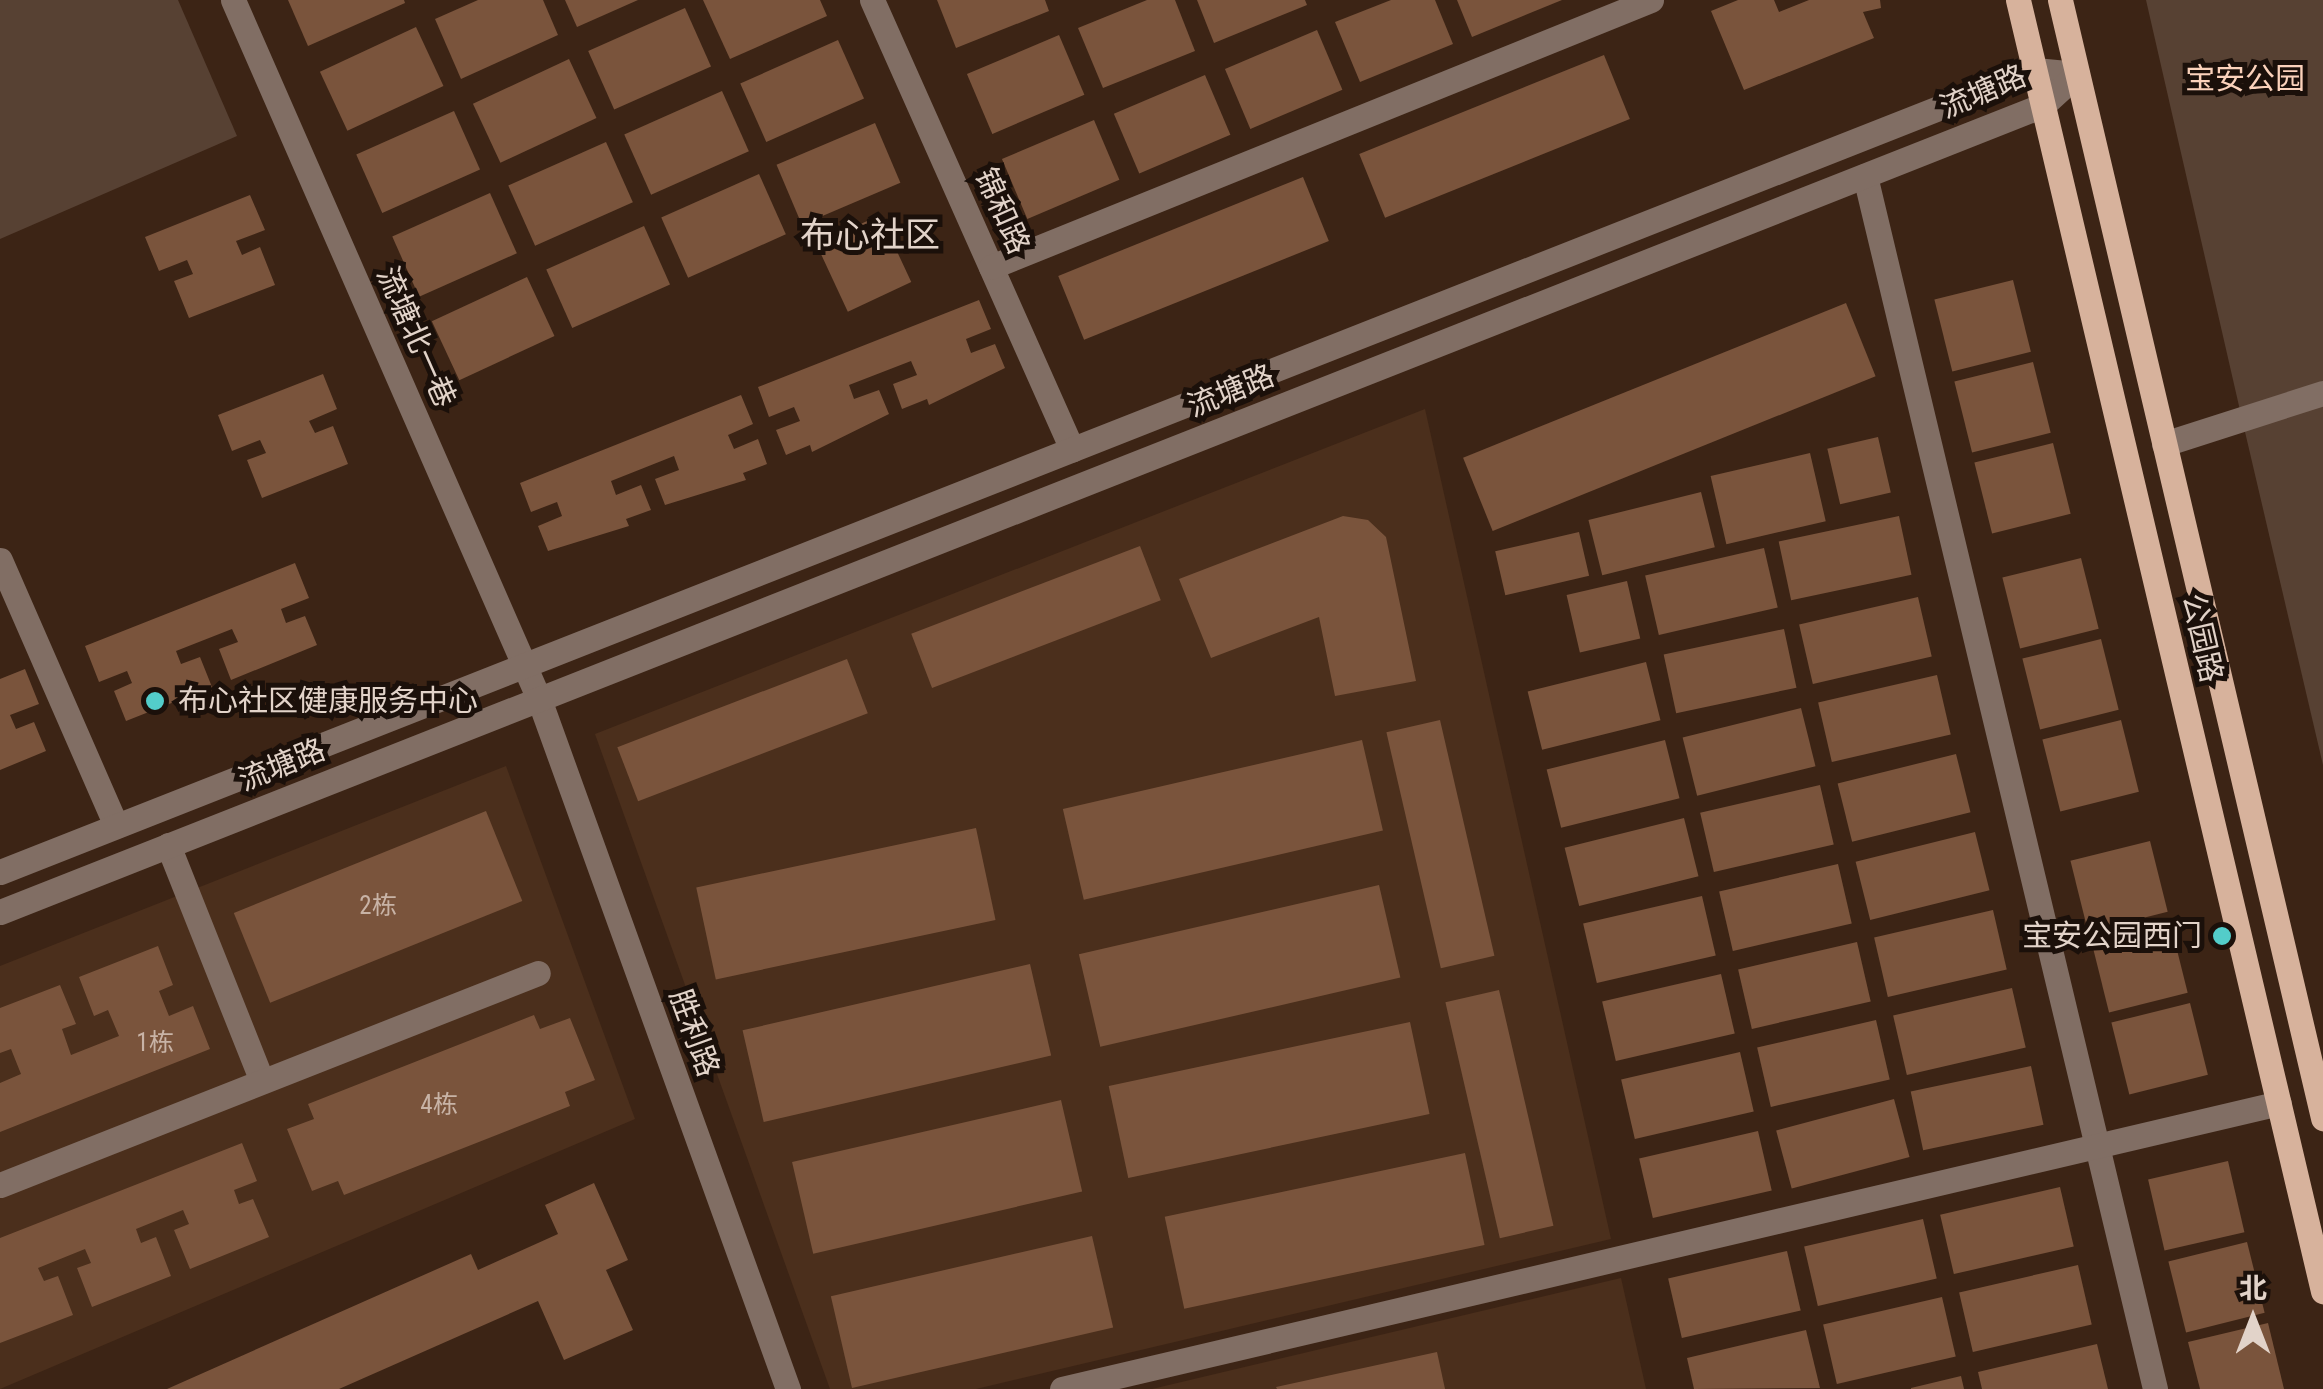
<!DOCTYPE html>
<html>
<head>
<meta charset="utf-8">
<style>
  body { margin:0 }
  #map { position:relative; width:2323px; height:1389px; overflow:hidden; background:#3c2415; font-family:"Roboto Condensed","Noto Sans SC",sans-serif }
  div>[style] { position:absolute }
  [style*='--x'] { left:calc(var(--x)*1px); top:calc(var(--y)*1px); width:calc(var(--w)*1px); rotate:calc(var(--a)*1deg) }
  .built>* { inset:0; background:#4b2f1c }
  .green>* { inset:0; background:#574133 }
  .building>* { inset:0; background:#7a543c; transform-origin:0 0 }
  .minor>* { height:25px; margin:-12.5px; padding:0 12.5px; transform-origin:12.5px; border-radius:12.5px; background:#816e64 }
  .major>* { height:25px; margin:-12.5px; padding:0 12.5px; transform-origin:12.5px; border-radius:12.5px; background:#d7b29c }
  .dots>* { width:28px; height:28px; translate:-50% -50%; box-sizing:border-box; border:5px solid #1b100a; border-radius:50% }
  span { translate:-50% -50%; white-space:nowrap; text-align:center; line-height:1.15; -webkit-text-stroke:10px #1b100a; paint-order:stroke }
  .number-label { font-size:25px; color:#c8b3a6 }
  .number-label span { -webkit-text-stroke-width:0 }
  .park-label { font-size:30px; color:#fbd2bb }
  .street-label { font-size:30px; color:#e2d3c9 }
  .poi-label { font-size:30px; color:#e2d3c9 }
  .left { translate:0 -50%; text-align:left }
  .right { translate:-100% -50%; text-align:right }
  .quarter-label { font-size:35px; color:#e2d3c9 }
  .north { position:absolute; left:2203px; top:1269px; width:100px; height:100px; -webkit-text-stroke:8px #1b100a; paint-order:stroke; rotate:0deg; font-size:28px; font-weight:700; line-height:40px; text-align:center; color:#e2d3c9 }
  .north::after { content:''; display:block; margin:auto; width:35px; height:45px; background:#e2d3c9; clip-path:polygon(50% 0,100% 100%,50% 72%,0 100%) }
</style>
</head>
<body>
<div id="map">
  <div class="built">
    <i style="clip-path:polygon(1425px 409px,1611px 1239px,976px 1389px,830px 1389px,595px 734px)"></i>
    <i style="clip-path:polygon(506px 766px,635px 1119px,0 1389px,0 966px)"></i>
    <i style="clip-path:polygon(1621px 1278px,1646px 1389px,1152px 1389px)"></i>
  </div>
  <div class="green">
    <i style="clip-path:polygon(0 0,178px 0,237px 136px,0 239px)"></i>
    <i style="clip-path:polygon(2146px 0,2323px 0,2323px 765px,2242px 419px)"></i>
  </div>
  <div class="building">
    <i style="clip-path:polygon(288px 0,404px 0,405px 3px,308px 46px)"></i>
    <i style="clip-path:polygon(478px 0,543px 0,558px 35px,461px 79px,435px 19px)"></i>
    <i style="clip-path:polygon(565px 0,638px 0,577px 27px)"></i>
    <i style="clip-path:polygon(703px 0,820px 0,827px 16px,730px 59px)"></i>
    <i style="clip-path:polygon(937px 0,1045px 0,1049px 11px,956px 48px)"></i>
    <i style="clip-path:polygon(1147px 0,1175px 0,1195px 51px,1103px 88px,1078px 28px)"></i>
    <i style="clip-path:polygon(1197px 0,1305px 0,1307px 5px,1214px 43px)"></i>
    <i style="clip-path:polygon(1391px 0,1435px 0,1453px 44px,1360px 82px,1335px 22px)"></i>
    <i style="clip-path:polygon(1457px 0,1562px 0,1472px 37px)"></i>
    <i style="clip-path:polygon(1738px 0,1774px 0,1779px 12px,1809px 0,1880px 0,1881px 8px,1863px 12px,1874px 38px,1744px 90px,1711px 11px)"></i>
    <i style="left:685px;top:8px;width:64px;height:106px;rotate:66deg"></i>
    <i style="left:416px;top:27px;width:65px;height:106px;rotate:65deg"></i>
    <i style="left:1317px;top:30px;width:65px;height:100px;rotate:67deg"></i>
    <i style="left:1059px;top:35px;width:65px;height:100px;rotate:67deg"></i>
    <i style="left:838px;top:40px;width:64px;height:107px;rotate:66deg"></i>
    <i style="left:1604px;top:55px;width:69px;height:264px;rotate:68deg"></i>
    <i style="left:569px;top:59px;width:65px;height:106px;rotate:65deg"></i>
    <i style="left:1205px;top:75px;width:65px;height:99px;rotate:67deg"></i>
    <i style="left:722px;top:91px;width:66px;height:107px;rotate:66deg"></i>
    <i style="left:454px;top:111px;width:64px;height:107px;rotate:66deg"></i>
    <i style="left:1094px;top:120px;width:65px;height:100px;rotate:67deg"></i>
    <i style="left:875px;top:123px;width:65px;height:107px;rotate:67deg"></i>
    <i style="left:606px;top:142px;width:66px;height:107px;rotate:66deg"></i>
    <i style="left:759px;top:174px;width:66px;height:107px;rotate:66deg"></i>
    <i style="left:1303px;top:177px;width:69px;height:264px;rotate:68deg"></i>
    <i style="left:490px;top:193px;width:66px;height:107px;rotate:66deg"></i>
    <i style="clip-path:polygon(250px 195px,265px 230px,236px 241px,242px 255px,260px 247px,275px 285px,189px 318px,174px 281px,193px 274px,187px 260px,159px 271px,145px 237px)"></i>
    <i style="left:880px;top:215px;width:74px;height:70px;rotate:65deg"></i>
    <i style="left:644px;top:226px;width:64px;height:107px;rotate:66deg"></i>
    <i style="left:527px;top:277px;width:65px;height:105px;rotate:65deg"></i>
    <i style="left:2013px;top:280px;width:74px;height:81px;rotate:76deg"></i>
    <i style="clip-path:polygon(979px 300px,991px 329px,966px 339px,971px 353px,995px 344px,1005px 368px,929px 405px,927px 399px,902px 409px,893px 384px,917px 375px,911px 361px,849px 385px,854px 399px,879px 390px,889px 414px,812px 452px,810px 445px,786px 455px,776px 430px,800px 421px,794px 407px,769px 417px,758px 387px)"></i>
    <i style="left:1846px;top:303px;width:79px;height:413px;rotate:68deg"></i>
    <i style="left:2033px;top:362px;width:73px;height:81px;rotate:76deg"></i>
    <i style="clip-path:polygon(323px 374px,337px 409px,309px 421px,315px 433px,333px 426px,348px 464px,262px 498px,247px 460px,266px 453px,260px 440px,232px 451px,218px 415px)"></i>
    <i style="clip-path:polygon(741px 395px,753px 424px,728px 435px,734px 449px,758px 439px,767px 464px,743px 473px,746px 480px,665px 505px,655px 479px,679px 470px,674px 456px,611px 481px,616px 495px,641px 485px,651px 510px,626px 519px,629px 526px,548px 551px,538px 526px,562px 516px,557px 502px,531px 512px,520px 483px)"></i>
    <i style="left:1878px;top:437px;width:57px;height:52px;rotate:77deg"></i>
    <i style="left:2053px;top:443px;width:73px;height:81px;rotate:76deg"></i>
    <i style="left:1810px;top:453px;width:70px;height:102px;rotate:77deg"></i>
    <i style="left:1701px;top:492px;width:57px;height:116px;rotate:76deg"></i>
    <i style="clip-path:polygon(1343px 516px,1368px 520px,1386px 537px,1416px 681px,1335px 696px,1319px 617px,1211px 658px,1179px 579px)"></i>
    <i style="left:1899px;top:516px;width:60px;height:123px;rotate:78deg"></i>
    <i style="left:1579px;top:532px;width:45px;height:86px;rotate:77deg"></i>
    <i style="left:1140px;top:546px;width:58px;height:245px;rotate:69deg"></i>
    <i style="left:1764px;top:548px;width:61px;height:122px;rotate:77deg"></i>
    <i style="left:2081px;top:558px;width:73px;height:81px;rotate:76deg"></i>
    <i style="clip-path:polygon(295px 563px,309px 598px,281px 609px,286px 623px,305px 616px,317px 645px,231px 680px,219px 649px,238px 642px,232px 629px,176px 651px,181px 664px,200px 657px,212px 687px,126px 721px,114px 691px,132px 683px,127px 671px,99px 682px,85px 646px)"></i>
    <i style="left:1627px;top:581px;width:59px;height:62px;rotate:77deg"></i>
    <i style="left:1918px;top:597px;width:61px;height:122px;rotate:77deg"></i>
    <i style="left:1784px;top:629px;width:60px;height:123px;rotate:78deg"></i>
    <i style="left:2101px;top:639px;width:73px;height:81px;rotate:76deg"></i>
    <i style="left:847px;top:659px;width:58px;height:246px;rotate:69deg"></i>
    <i style="left:1646px;top:662px;width:60px;height:122px;rotate:76deg"></i>
    <i style="clip-path:polygon(25px 669px,39px 704px,10px 715px,16px 729px,34px 722px,46px 751px,0 770px,0 679px)"></i>
    <i style="left:1937px;top:675px;width:61px;height:122px;rotate:77deg"></i>
    <i style="left:1801px;top:708px;width:60px;height:122px;rotate:76deg"></i>
    <i style="left:1440px;top:720px;width:242px;height:55px;rotate:77deg"></i>
    <i style="left:2121px;top:720px;width:74px;height:81px;rotate:76deg"></i>
    <i style="left:1362px;top:740px;width:93px;height:307px;rotate:77deg"></i>
    <i style="left:1665px;top:740px;width:60px;height:122px;rotate:76deg"></i>
    <i style="left:1956px;top:754px;width:60px;height:122px;rotate:76deg"></i>
    <i style="left:1820px;top:785px;width:61px;height:123px;rotate:77deg"></i>
    <i style="left:486px;top:811px;width:97px;height:272px;rotate:68deg"></i>
    <i style="left:1684px;top:818px;width:60px;height:123px;rotate:76deg"></i>
    <i style="left:976px;top:828px;width:94px;height:286px;rotate:78deg"></i>
    <i style="left:1975px;top:832px;width:60px;height:123px;rotate:76deg"></i>
    <i style="left:2150px;top:841px;width:73px;height:82px;rotate:76deg"></i>
    <i style="left:1838px;top:864px;width:61px;height:122px;rotate:77deg"></i>
    <i style="left:1379px;top:885px;width:95px;height:308px;rotate:77deg"></i>
    <i style="left:1702px;top:896px;width:61px;height:122px;rotate:77deg"></i>
    <i style="left:1993px;top:910px;width:61px;height:122px;rotate:77deg"></i>
    <i style="left:2170px;top:922px;width:73px;height:81px;rotate:76deg"></i>
    <i style="left:1857px;top:942px;width:61px;height:122px;rotate:77deg"></i>
    <i style="clip-path:polygon(158px 946px,173px 985px,159px 991px,169px 1016px,193px 1006px,210px 1049px,0 1132px,0 1083px,21px 1074px,11px 1049px,0 1053px,0 1008px,60px 985px,76px 1024px,62px 1029px,71px 1055px,119px 1036px,108px 1010px,94px 1016px,79px 977px)"></i>
    <i style="left:1030px;top:964px;width:94px;height:295px;rotate:77deg"></i>
    <i style="left:1721px;top:974px;width:61px;height:122px;rotate:77deg"></i>
    <i style="left:2012px;top:988px;width:61px;height:122px;rotate:77deg"></i>
    <i style="left:1499px;top:990px;width:242px;height:55px;rotate:77deg"></i>
    <i style="left:2190px;top:1003px;width:74px;height:81px;rotate:76deg"></i>
    <i style="clip-path:polygon(534px 1015px,540px 1029px,570px 1018px,595px 1080px,565px 1092px,570px 1106px,344px 1195px,338px 1181px,312px 1191px,287px 1129px,314px 1119px,308px 1104px)"></i>
    <i style="left:1876px;top:1020px;width:61px;height:122px;rotate:77deg"></i>
    <i style="left:1410px;top:1022px;width:94px;height:308px;rotate:78deg"></i>
    <i style="left:1740px;top:1052px;width:61px;height:122px;rotate:77deg"></i>
    <i style="left:2031px;top:1066px;width:60px;height:123px;rotate:78deg"></i>
    <i style="left:1894px;top:1099px;width:60px;height:122px;rotate:75deg"></i>
    <i style="left:1061px;top:1100px;width:94px;height:276px;rotate:77deg"></i>
    <i style="left:1758px;top:1131px;width:61px;height:122px;rotate:77deg"></i>
    <i style="clip-path:polygon(242px 1143px,257px 1181px,234px 1190px,239px 1204px,253px 1199px,269px 1237px,190px 1269px,174px 1230px,189px 1224px,183px 1210px,136px 1229px,141px 1243px,156px 1237px,171px 1276px,92px 1307px,77px 1268px,91px 1263px,85px 1249px,38px 1268px,44px 1281px,58px 1276px,73px 1315px,0 1343px,0 1238px)"></i>
    <i style="left:1465px;top:1153px;width:94px;height:307px;rotate:78deg"></i>
    <i style="left:2228px;top:1161px;width:73px;height:82px;rotate:77deg"></i>
    <i style="clip-path:polygon(594px 1183px,628px 1260px,606px 1270px,633px 1330px,564px 1360px,538px 1301px,339px 1389px,167px 1389px,471px 1254px,478px 1270px,558px 1234px,545px 1205px)"></i>
    <i style="left:2060px;top:1187px;width:61px;height:123px;rotate:77deg"></i>
    <i style="left:1923px;top:1219px;width:61px;height:122px;rotate:77deg"></i>
    <i style="left:1092px;top:1236px;width:94px;height:268px;rotate:77deg"></i>
    <i style="left:2247px;top:1242px;width:73px;height:81px;rotate:76deg"></i>
    <i style="left:1787px;top:1251px;width:61px;height:122px;rotate:77deg"></i>
    <i style="left:2078px;top:1265px;width:61px;height:122px;rotate:77deg"></i>
    <i style="left:1942px;top:1297px;width:61px;height:122px;rotate:77deg"></i>
    <i style="clip-path:polygon(2268px 1323px,2284px 1389px,2200px 1389px,2188px 1342px)"></i>
    <i style="clip-path:polygon(1806px 1330px,1820px 1388px,1694px 1389px,1687px 1358px)"></i>
    <i style="clip-path:polygon(2097px 1344px,2108px 1389px,1982px 1389px,1978px 1372px)"></i>
    <i style="clip-path:polygon(1437px 1352px,1445px 1389px,1277px 1389px,1276px 1387px)"></i>
    <i style="clip-path:polygon(1961px 1376px,1964px 1389px,1911px 1389px,1911px 1388px)"></i>
  </div>
  <div class="minor">
    <i style="--x:233;--y:0;--w:763;--a:66.36"></i>
    <i style="--x:539;--y:699;--w:734;--a:70.16"></i>
    <i style="--x:872;--y:0;--w:492;--a:66"></i>
    <i style="--x:1865;--y:176;--w:1247;--a:76.55"></i>
    <i style="--x:991;--y:267;--w:712;--a:-22.03"></i>
    <i style="--x:2164;--y:444;--w:167;--a:-17.8"></i>
    <i style="--x:0;--y:560;--w:290;--a:66.4"></i>
    <i style="--x:168;--y:845;--w:254;--a:68.3"></i>
    <i style="--x:0;--y:872;--w:2187;--a:-21.51"></i>
    <i style="--x:2035;--y:70;--w:42;--a:5.4"></i>
    <i style="--x:0;--y:912;--w:2197;--a:-21.55"></i>
    <i style="--x:2043;--y:105;--w:46;--a:-42.4"></i>
    <i style="--x:0;--y:1185;--w:578;--a:-21.51"></i>
    <i style="--x:1062;--y:1389;--w:1250;--a:-13.22"></i>
  </div>
  <div class="major">
    <i style="--x:2018;--y:0;--w:1327;--a:76.71"></i>
    <i style="--x:2060;--y:0;--w:1149;--a:76.76"></i>
  </div>
  <div class="dots">
    <i style="left:155px;top:701px;background:#53cdca"></i>
    <i style="left:2222px;top:936px;background:#53cdca"></i>
  </div>
  <div class="number-label">
    <span style="left:378px;top:906px">2栋</span>
    <span style="left:155px;top:1043px">1栋</span>
    <span style="left:439px;top:1105px">4栋</span>
  </div>
  <div class="park-label">
    <span style="left:2245px;top:79px">宝安公园</span>
  </div>
  <div class="street-label">
    <span style="left:1983px;top:92px;rotate:-23deg">流塘路</span>
    <span style="left:1002px;top:211px;rotate:66deg">锦和路</span>
    <span style="left:416px;top:337px;rotate:66deg">流塘北一巷</span>
    <span style="left:1231px;top:391px;rotate:-22deg">流塘路</span>
    <span style="left:2202px;top:638px;rotate:77deg">公园路</span>
    <span style="left:282px;top:765px;rotate:-22deg">流塘路</span>
    <span style="left:694px;top:1033px;rotate:70deg">胜利路</span>
  </div>
  <div class="poi-label">
    <span class="left" style="left:178px;top:701px">布心社区健康服务中心</span>
    <span class="right" style="left:2202px;top:936px">宝安公园西门</span>
  </div>
  <div class="quarter-label">
    <span style="left:870px;top:236px">布心社区</span>
  </div>
  <div class="north">北</div>
</div>
</body>
</html>
